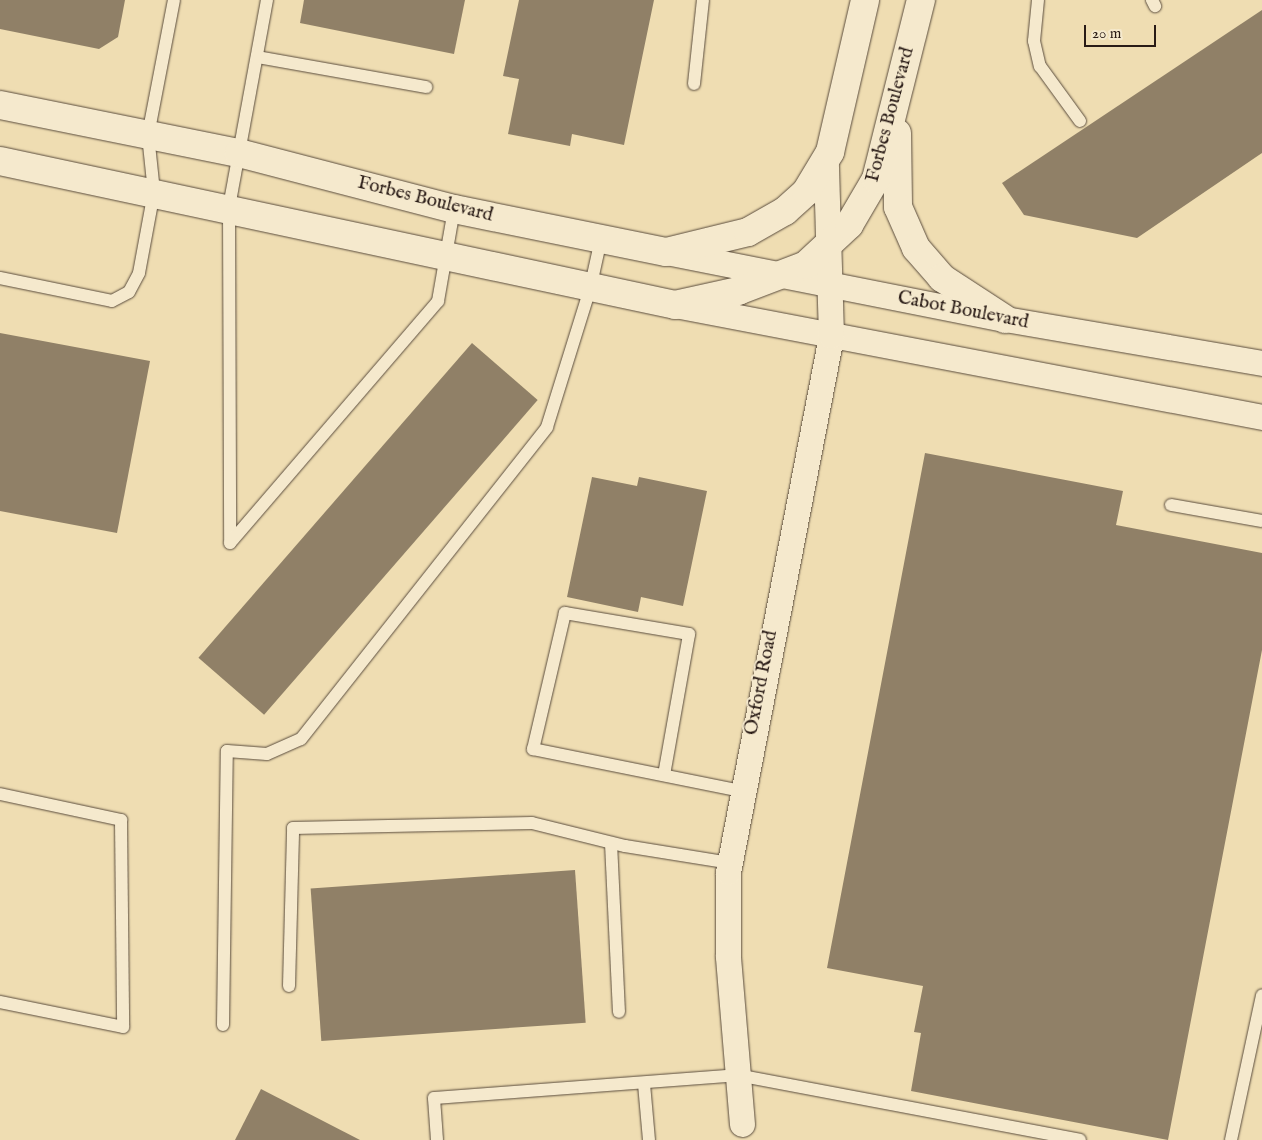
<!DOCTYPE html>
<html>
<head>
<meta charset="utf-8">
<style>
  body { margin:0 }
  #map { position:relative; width:1262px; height:1140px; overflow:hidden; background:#efddb2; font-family:"IM FELL English",serif }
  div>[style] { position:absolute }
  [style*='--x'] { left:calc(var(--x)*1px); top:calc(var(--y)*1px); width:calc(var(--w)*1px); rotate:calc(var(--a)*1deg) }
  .building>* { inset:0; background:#908067; transform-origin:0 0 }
  .roads { filter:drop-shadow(0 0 1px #5a4c3d) drop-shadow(0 0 1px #5a4c3d) }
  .lane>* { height:12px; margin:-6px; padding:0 6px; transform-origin:6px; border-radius:6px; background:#f5e9cd }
  .street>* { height:25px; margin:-12.5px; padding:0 12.5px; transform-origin:12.5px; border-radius:12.5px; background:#f5e9cd }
  .secondary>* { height:28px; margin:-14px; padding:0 14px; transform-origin:14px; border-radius:14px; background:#f5e9cd }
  span { translate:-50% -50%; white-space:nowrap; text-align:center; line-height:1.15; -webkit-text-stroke:4px #f5e9cd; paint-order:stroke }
  .street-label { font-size:19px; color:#291b16 }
  .scale { position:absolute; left:1084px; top:25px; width:72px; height:22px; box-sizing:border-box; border:2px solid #291b16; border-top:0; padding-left:6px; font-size:15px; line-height:18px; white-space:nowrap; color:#291b16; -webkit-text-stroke:4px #f5e9cd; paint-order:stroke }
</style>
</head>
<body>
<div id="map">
  <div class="building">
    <i style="clip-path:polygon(0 0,125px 0,118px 37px,99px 49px,0 29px)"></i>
    <i style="clip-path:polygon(304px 0,465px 0,454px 54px,300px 23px)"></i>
    <i style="clip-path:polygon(519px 0,654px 0,624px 145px,572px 134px,570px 146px,508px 134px,519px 79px,503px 76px)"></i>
    <i style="clip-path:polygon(1262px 10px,1262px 153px,1137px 238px,1024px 215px,1002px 183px)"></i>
    <i style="clip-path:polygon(0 333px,150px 361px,117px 533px,0 511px)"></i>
    <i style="left:472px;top:343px;width:87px;height:417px;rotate:41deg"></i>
    <i style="clip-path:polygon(925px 453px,1123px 491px,1116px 525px,1262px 553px,1262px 650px,1168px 1140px,911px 1091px,921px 1033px,914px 1032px,923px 986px,827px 968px)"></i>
    <i style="clip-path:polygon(592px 477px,637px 486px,639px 477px,707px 491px,683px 606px,641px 597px,638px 612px,567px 597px)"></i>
    <i style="left:575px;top:870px;width:153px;height:265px;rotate:86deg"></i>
    <i style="clip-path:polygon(261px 1089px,360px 1140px,235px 1140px)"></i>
  </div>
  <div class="roads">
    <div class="lane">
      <i style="--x:267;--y:0;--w:211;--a:100.4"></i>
      <i style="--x:229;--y:208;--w:335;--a:89.8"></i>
      <i style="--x:230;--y:543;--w:319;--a:-49.3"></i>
      <i style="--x:438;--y:301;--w:93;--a:-80.1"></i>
      <i style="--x:1038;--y:0;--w:41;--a:95.6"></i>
      <i style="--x:1034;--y:41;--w:26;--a:77"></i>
      <i style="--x:1040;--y:66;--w:68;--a:54"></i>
      <i style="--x:1152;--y:0;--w:7;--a:63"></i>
      <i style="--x:257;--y:57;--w:172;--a:10.1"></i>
      <i style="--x:694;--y:84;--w:84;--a:-83.9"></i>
      <i style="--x:0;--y:278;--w:114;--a:11.6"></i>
      <i style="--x:112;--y:301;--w:19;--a:-28"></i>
      <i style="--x:129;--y:292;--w:21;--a:-62"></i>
      <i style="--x:139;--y:273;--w:82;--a:-79.5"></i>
      <i style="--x:154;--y:192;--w:57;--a:-96"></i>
      <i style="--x:148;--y:135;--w:137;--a:-79.1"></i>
      <i style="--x:1171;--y:505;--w:92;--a:10"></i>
      <i style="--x:664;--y:775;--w:143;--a:-79.9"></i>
      <i style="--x:689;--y:634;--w:126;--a:-170.4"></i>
      <i style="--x:565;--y:613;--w:140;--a:103.2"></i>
      <i style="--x:533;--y:749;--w:212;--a:11.4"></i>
      <i style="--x:0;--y:794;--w:124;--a:12.1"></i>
      <i style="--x:121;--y:820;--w:207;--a:89.4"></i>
      <i style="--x:123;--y:1027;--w:126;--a:-168.5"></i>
      <i style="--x:611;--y:843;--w:169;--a:87.3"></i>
      <i style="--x:289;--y:986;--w:158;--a:-88.5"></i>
      <i style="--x:293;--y:828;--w:239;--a:-1.2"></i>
      <i style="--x:532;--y:823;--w:96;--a:13.9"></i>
      <i style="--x:625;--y:846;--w:106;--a:9.2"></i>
      <i style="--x:223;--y:1025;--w:274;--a:-89.2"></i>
      <i style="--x:227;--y:751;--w:40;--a:4.3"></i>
      <i style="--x:267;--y:754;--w:37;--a:-24"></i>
      <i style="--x:301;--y:739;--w:397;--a:-51.7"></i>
      <i style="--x:547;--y:427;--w:145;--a:-72.7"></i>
      <i style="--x:590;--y:289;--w:51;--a:-77.6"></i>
      <i style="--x:644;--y:1084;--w:56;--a:84.9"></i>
      <i style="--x:437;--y:1140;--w:42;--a:-94.1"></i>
      <i style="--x:434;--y:1098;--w:304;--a:-4.3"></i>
      <i style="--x:737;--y:1075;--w:349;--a:10.7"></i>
      <i style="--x:1231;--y:1140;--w:148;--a:-77.9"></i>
    </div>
    <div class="street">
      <i style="--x:666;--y:252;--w:346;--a:11.2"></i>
      <i style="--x:1005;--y:319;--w:261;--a:9.7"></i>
      <i style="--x:675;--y:305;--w:598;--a:10.8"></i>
      <i style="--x:742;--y:1124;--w:169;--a:-94.8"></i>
      <i style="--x:728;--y:956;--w:84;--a:-90"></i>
      <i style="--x:728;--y:872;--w:546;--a:-79.12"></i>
      <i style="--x:831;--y:336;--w:172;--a:-91.7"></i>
    </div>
    <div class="secondary">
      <i style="--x:0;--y:105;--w:244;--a:11.4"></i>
      <i style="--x:239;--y:153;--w:222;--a:14.6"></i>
      <i style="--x:454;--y:209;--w:216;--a:11.5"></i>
      <i style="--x:666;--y:252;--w:84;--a:-13.7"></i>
      <i style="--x:748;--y:232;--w:43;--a:-29.6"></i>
      <i style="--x:785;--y:211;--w:28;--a:-42"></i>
      <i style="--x:806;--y:192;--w:47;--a:-59"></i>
      <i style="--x:830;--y:152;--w:156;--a:-77"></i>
      <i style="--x:897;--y:133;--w:74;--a:89.2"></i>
      <i style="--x:898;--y:207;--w:45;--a:66.3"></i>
      <i style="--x:916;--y:248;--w:40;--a:49"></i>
      <i style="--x:942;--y:278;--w:75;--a:33.1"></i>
      <i style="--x:0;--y:161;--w:690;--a:12.04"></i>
      <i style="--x:675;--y:305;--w:65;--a:-12.5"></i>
      <i style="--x:738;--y:291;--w:73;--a:-20.9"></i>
      <i style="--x:806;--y:265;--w:59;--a:-42.9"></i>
      <i style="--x:849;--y:225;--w:53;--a:-59.6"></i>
      <i style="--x:876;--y:179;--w:185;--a:-75.9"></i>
    </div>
  </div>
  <div class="street-label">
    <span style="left:891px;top:115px;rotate:-75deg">Forbes Boulevard</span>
    <span style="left:425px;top:200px;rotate:14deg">Forbes Boulevard</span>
    <span style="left:963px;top:311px;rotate:11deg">Cabot Boulevard</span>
    <span style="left:762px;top:683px;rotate:-79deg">Oxford Road</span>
  </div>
  <div class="scale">20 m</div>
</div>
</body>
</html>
